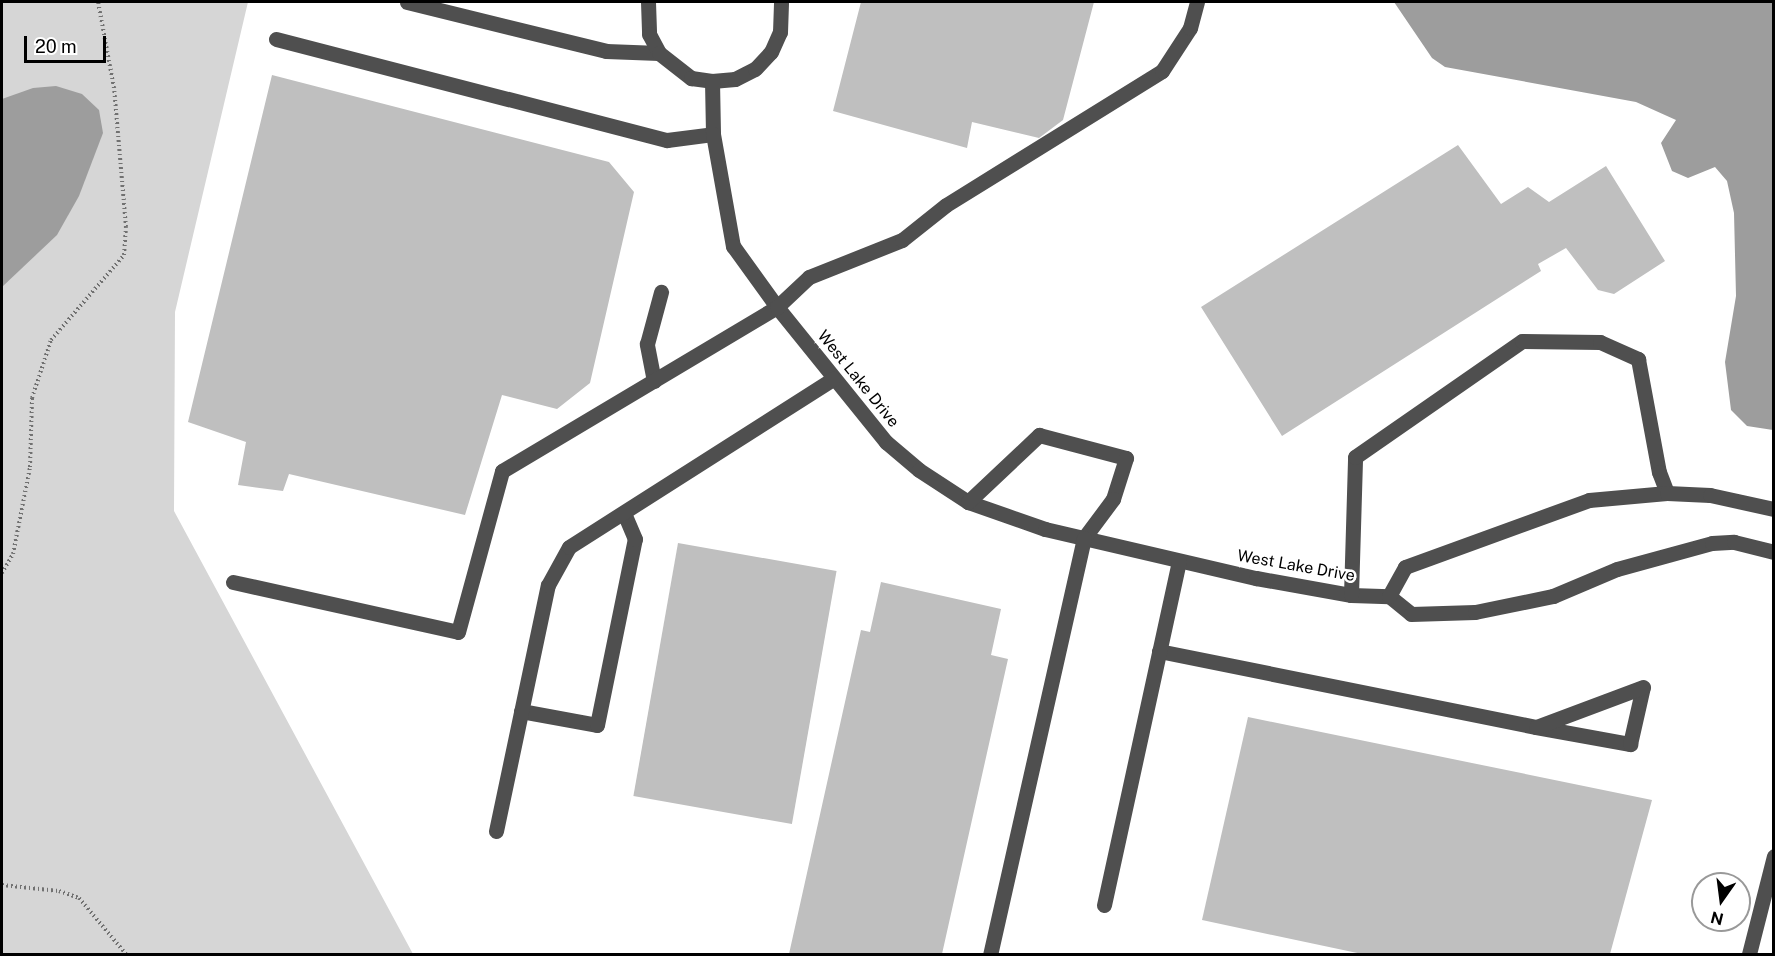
<!DOCTYPE html>
<html>
<head>
<meta charset="utf-8">
<style>
  body { margin:0 }
  #map { position:relative; width:1775px; height:956px; overflow:hidden; background:#fff; font-family:"Public Sans",sans-serif }
  div>[style] { position:absolute }
  [style*='--x'] { left:calc(var(--x)*1px); top:calc(var(--y)*1px); width:calc(var(--w)*1px); rotate:calc(var(--a)*1deg) }
  .green>* { inset:0; background:#d6d6d6 }
  .water>* { inset:0; background:#9d9d9d }
  .building>* { inset:0; background:#bfbfbf; transform-origin:0 0 }
  .path>* { height:4px; margin-top:-2px; transform-origin:0; background:repeating-linear-gradient(90deg,#717171 0 1.5px,transparent 0 4.5px) }
  .minor>* { height:15px; margin:-7.5px; padding:0 7.5px; transform-origin:7.5px; border-radius:7.5px; background:#4f4f4f }
  span { translate:-50% -50%; white-space:nowrap; text-align:center; line-height:1.15; -webkit-text-stroke:5px #fff; paint-order:stroke }
  .street-label { font-size:16px; color:#000 }
  .frame { position:absolute; inset:0; border:3px solid #000; pointer-events:none }
  .north { position:absolute; left:1691px; top:872px; width:60px; height:60px; box-sizing:border-box; background:#fff; border:2px solid #999; border-radius:50%; rotate:194deg; font-size:16px; font-weight:700; line-height:24px; text-align:center; color:#000 }
  .north::after { content:''; display:block; margin:auto; width:21px; height:27px; background:#000; clip-path:polygon(50% 0,100% 100%,50% 72%,0 100%) }
  .scale { position:absolute; left:24px; top:36px; width:82px; height:27px; box-sizing:border-box; border:3px solid #000; border-top:0; padding-left:8px; font-size:18px; line-height:21px; white-space:nowrap; color:#000; -webkit-text-stroke:4px #fff; paint-order:stroke }
</style>
</head>
<body>
<div id="map">
  <div class="green">
    <i style="clip-path:polygon(2px 2px,248px 2px,175px 312px,174px 511px,413px 954px,2px 954px)"></i>
  </div>
  <div class="water">
    <i style="clip-path:polygon(1394px 2px,1773px 2px,1773px 430px,1747px 426px,1731px 410px,1725px 362px,1736px 296px,1734px 213px,1727px 181px,1715px 167px,1688px 178px,1672px 171px,1661px 143px,1676px 120px,1636px 102px,1445px 67px,1432px 58px)"></i>
    <i style="clip-path:polygon(56px 86px,82px 94px,99px 110px,103px 133px,79px 196px,57px 235px,2px 287px,2px 99px,33px 88px)"></i>
  </div>
  <div class="building">
    <i style="clip-path:polygon(861px 2px,1094px 2px,1063px 120px,1039px 138px,972px 122px,967px 148px,833px 111px)"></i>
    <i style="clip-path:polygon(272px 75px,609px 162px,634px 192px,590px 383px,557px 409px,502px 395px,465px 515px,289px 474px,283px 491px,238px 485px,246px 442px,188px 422px)"></i>
    <i style="clip-path:polygon(1458px 145px,1501px 204px,1528px 187px,1549px 202px,1606px 166px,1665px 261px,1614px 294px,1598px 290px,1566px 248px,1538px 264px,1541px 271px,1282px 436px,1201px 307px)"></i>
    <i style="left:678px;top:543px;width:161px;height:257px;rotate:10deg"></i>
    <i style="clip-path:polygon(881px 582px,1001px 609px,991px 655px,1008px 659px,942px 954px,789px 954px,861px 630px,870px 632px)"></i>
    <i style="clip-path:polygon(1248px 717px,1652px 800px,1610px 954px,1362px 954px,1202px 920px)"></i>
  </div>
  <div class="path">
    <i style="--x:2;--y:573;--w:22;--a:-60"></i>
    <i style="--x:13;--y:554;--w:89;--a:-78.9"></i>
    <i style="--x:30;--y:467;--w:69;--a:-88.3"></i>
    <i style="--x:32;--y:398;--w:61;--a:-71.9"></i>
    <i style="--x:51;--y:340;--w:112;--a:-49.3"></i>
    <i style="--x:124;--y:255;--w:28;--a:-86"></i>
    <i style="--x:126;--y:227;--w:140;--a:-94.9"></i>
    <i style="--x:114;--y:88;--w:87;--a:-100.5"></i>
    <i style="--x:2;--y:885;--w:57;--a:6"></i>
    <i style="--x:59;--y:891;--w:21;--a:19"></i>
    <i style="--x:79;--y:898;--w:73;--a:50"></i>
  </div>
  <div class="minor">
    <i style="--x:407;--y:2;--w:205;--a:13.8"></i>
    <i style="--x:606;--y:51;--w:53;--a:2.2"></i>
    <i style="--x:648;--y:2;--w:32;--a:88"></i>
    <i style="--x:649;--y:34;--w:21;--a:62"></i>
    <i style="--x:659;--y:53;--w:41;--a:38"></i>
    <i style="--x:691;--y:78;--w:21;--a:8"></i>
    <i style="--x:712;--y:81;--w:23;--a:-5"></i>
    <i style="--x:735;--y:79;--w:22;--a:-27"></i>
    <i style="--x:755;--y:69;--w:23;--a:-47"></i>
    <i style="--x:771;--y:52;--w:22;--a:-66"></i>
    <i style="--x:780;--y:32;--w:30;--a:-88"></i>
    <i style="--x:276;--y:39;--w:404;--a:14.5"></i>
    <i style="--x:667;--y:140;--w:46;--a:-7.4"></i>
    <i style="--x:712;--y:81;--w:53;--a:88.9"></i>
    <i style="--x:713;--y:134;--w:114;--a:79.9"></i>
    <i style="--x:733;--y:246;--w:75;--a:54.2"></i>
    <i style="--x:777;--y:307;--w:174;--a:51.1"></i>
    <i style="--x:886;--y:442;--w:43;--a:40.3"></i>
    <i style="--x:919;--y:470;--w:59;--a:33.1"></i>
    <i style="--x:968;--y:502;--w:82;--a:19.3"></i>
    <i style="--x:1045;--y:529;--w:217;--a:13.1"></i>
    <i style="--x:1256;--y:578;--w:97;--a:10.1"></i>
    <i style="--x:1351;--y:595;--w:38;--a:2"></i>
    <i style="--x:1389;--y:596;--w:28;--a:39"></i>
    <i style="--x:1411;--y:614;--w:64;--a:-1.8"></i>
    <i style="--x:1475;--y:612;--w:80;--a:-11.6"></i>
    <i style="--x:1553;--y:596;--w:69;--a:-22.9"></i>
    <i style="--x:1617;--y:569;--w:98;--a:-15.3"></i>
    <i style="--x:1712;--y:543;--w:22;--a:-3"></i>
    <i style="--x:1734;--y:542;--w:41;--a:14"></i>
    <i style="--x:654;--y:381;--w:38;--a:-101"></i>
    <i style="--x:647;--y:344;--w:54;--a:-74.9"></i>
    <i style="--x:968;--y:502;--w:98;--a:-43.3"></i>
    <i style="--x:1039;--y:435;--w:90;--a:14.8"></i>
    <i style="--x:1126;--y:458;--w:43;--a:107.6"></i>
    <i style="--x:1113;--y:499;--w:49;--a:126.6"></i>
    <i style="--x:1084;--y:538;--w:426;--a:102.7"></i>
    <i style="--x:233;--y:582;--w:230;--a:12.5"></i>
    <i style="--x:458;--y:632;--w:167;--a:-74.7"></i>
    <i style="--x:502;--y:471;--w:320;--a:-30.8"></i>
    <i style="--x:777;--y:307;--w:44;--a:-43.2"></i>
    <i style="--x:809;--y:277;--w:100;--a:-21.7"></i>
    <i style="--x:902;--y:240;--w:56;--a:-38.5"></i>
    <i style="--x:946;--y:205;--w:254;--a:-31.8"></i>
    <i style="--x:1162;--y:71;--w:51;--a:-56.9"></i>
    <i style="--x:1190;--y:28;--w:27;--a:-75"></i>
    <i style="--x:1351;--y:595;--w:138;--a:-88.3"></i>
    <i style="--x:1355;--y:457;--w:203;--a:-34.8"></i>
    <i style="--x:1522;--y:341;--w:78;--a:0.7"></i>
    <i style="--x:1600;--y:342;--w:42;--a:24.1"></i>
    <i style="--x:1638;--y:359;--w:115;--a:79.5"></i>
    <i style="--x:1659;--y:472;--w:22;--a:69"></i>
    <i style="--x:1389;--y:596;--w:33;--a:-61"></i>
    <i style="--x:1405;--y:567;--w:196;--a:-20"></i>
    <i style="--x:1589;--y:500;--w:78;--a:-5.1"></i>
    <i style="--x:1667;--y:493;--w:43;--a:2.7"></i>
    <i style="--x:1710;--y:495;--w:66;--a:12.3"></i>
    <i style="--x:1159;--y:651;--w:385;--a:11.4"></i>
    <i style="--x:1536;--y:727;--w:96;--a:10.3"></i>
    <i style="--x:1630;--y:744;--w:58;--a:-77.2"></i>
    <i style="--x:1643;--y:687;--w:114;--a:159.5"></i>
    <i style="--x:521;--y:711;--w:77;--a:10.4"></i>
    <i style="--x:597;--y:725;--w:190;--a:-78.5"></i>
    <i style="--x:635;--y:539;--w:26;--a:-113"></i>
    <i style="--x:496;--y:831;--w:251;--a:-78.1"></i>
    <i style="--x:548;--y:585;--w:43;--a:-61.1"></i>
    <i style="--x:569;--y:547;--w:313;--a:-32.5"></i>
    <i style="--x:1104;--y:905;--w:352;--a:-77.7"></i>
    <i style="--x:1749;--y:954;--w:101;--a:-75.7"></i>
  </div>
  <div class="street-label">
    <span style="left:858px;top:379px;rotate:51deg">West Lake Drive</span>
    <span style="left:1296px;top:566px;rotate:10deg">West Lake Drive</span>
  </div>
  <div class="frame"></div>
  <div class="north">N</div>
  <div class="scale">20 m</div>
</div>
</body>
</html>
